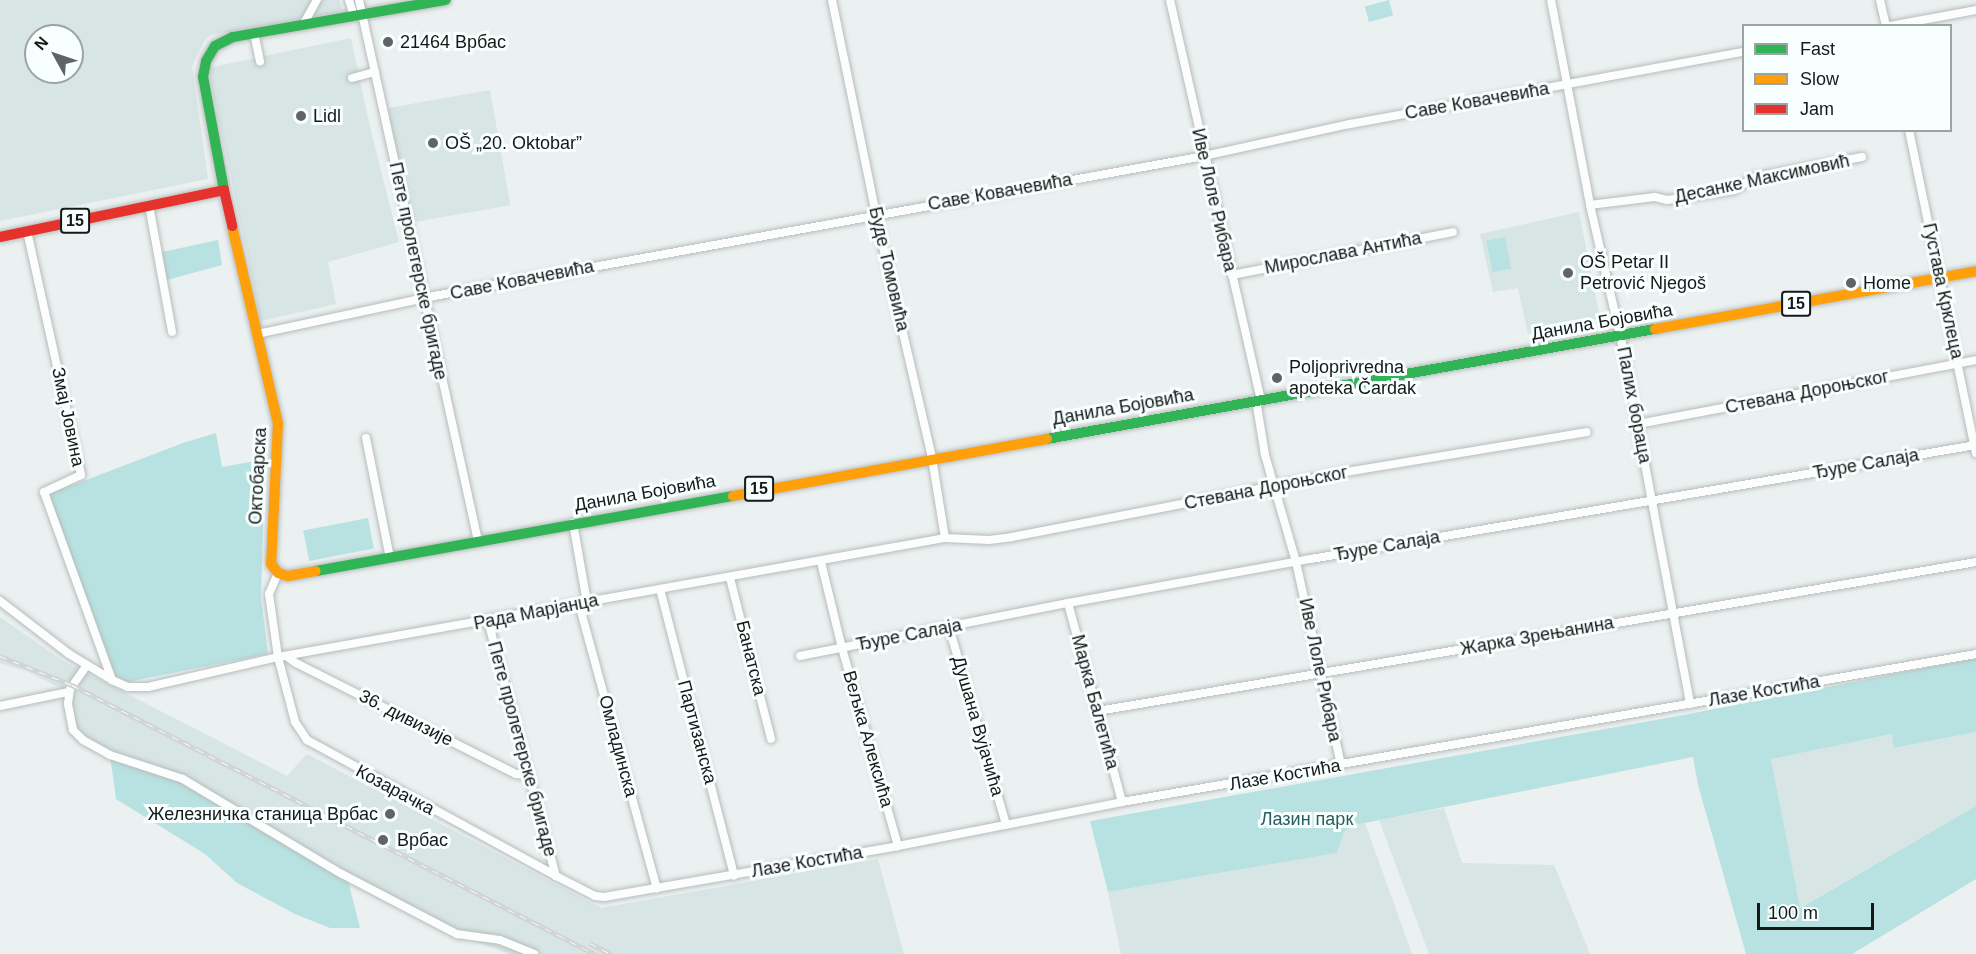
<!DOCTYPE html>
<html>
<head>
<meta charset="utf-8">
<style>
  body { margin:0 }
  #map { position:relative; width:1976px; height:954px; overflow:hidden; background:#ebf0f0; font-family:Arial,sans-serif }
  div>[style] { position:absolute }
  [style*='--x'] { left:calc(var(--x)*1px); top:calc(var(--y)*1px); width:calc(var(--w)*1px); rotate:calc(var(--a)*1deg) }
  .built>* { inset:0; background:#d7e5e4; transform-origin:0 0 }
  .green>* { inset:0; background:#b8e2e1; transform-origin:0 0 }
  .roads { filter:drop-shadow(0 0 2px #b7bcbb) drop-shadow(0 0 2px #b7bcbb) }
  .street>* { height:8px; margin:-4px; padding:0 4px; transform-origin:4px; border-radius:4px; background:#fcfdfd }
  .fast>* { height:10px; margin:-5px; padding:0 5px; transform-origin:5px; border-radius:5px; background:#30b455 }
  .slow>* { height:10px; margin:-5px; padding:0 5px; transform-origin:5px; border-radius:5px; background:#ff9f0a }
  .jam>* { height:10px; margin:-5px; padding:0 5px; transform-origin:5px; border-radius:5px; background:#e5322d }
  .rail>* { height:4.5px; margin-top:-2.25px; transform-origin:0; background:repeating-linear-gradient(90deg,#f8ffff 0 7px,#d2d4d4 0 14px); box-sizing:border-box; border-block:2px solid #d2d4d4 }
  .dots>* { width:16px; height:16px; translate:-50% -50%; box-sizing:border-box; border:3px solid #f8ffff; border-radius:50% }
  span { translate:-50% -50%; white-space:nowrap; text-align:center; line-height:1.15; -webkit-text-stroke:6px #f8ffff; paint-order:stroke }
  .shield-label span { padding:2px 4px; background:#f8ffff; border:2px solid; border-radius:4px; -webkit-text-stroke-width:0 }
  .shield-label { font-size:16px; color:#151918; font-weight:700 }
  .poi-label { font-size:18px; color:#151918 }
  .left { translate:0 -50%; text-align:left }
  .right { translate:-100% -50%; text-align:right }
  .street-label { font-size:18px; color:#151918 }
  .park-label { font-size:18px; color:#295d5c }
  .legend { position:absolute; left:1742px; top:24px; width:210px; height:108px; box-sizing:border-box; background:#f8ffff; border:2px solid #9da3a3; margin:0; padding:8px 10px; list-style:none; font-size:18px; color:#151918 }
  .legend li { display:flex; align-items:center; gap:12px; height:30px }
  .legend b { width:30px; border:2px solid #9da3a3 }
  .north { position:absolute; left:24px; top:24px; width:60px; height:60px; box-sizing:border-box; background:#f8ffff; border:2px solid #9da3a3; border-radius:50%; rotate:310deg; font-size:16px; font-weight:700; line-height:24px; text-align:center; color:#151918 }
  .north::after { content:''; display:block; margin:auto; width:21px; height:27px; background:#606464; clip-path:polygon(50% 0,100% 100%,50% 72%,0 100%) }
  .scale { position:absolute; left:1757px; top:903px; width:117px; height:27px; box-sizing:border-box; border:3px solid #151918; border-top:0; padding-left:8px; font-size:18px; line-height:21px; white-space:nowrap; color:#151918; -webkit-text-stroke:4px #f8ffff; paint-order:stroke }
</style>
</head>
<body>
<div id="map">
  <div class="built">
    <i style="clip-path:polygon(evenodd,0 0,339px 0,343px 11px,211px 35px,204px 41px,192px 66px,208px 179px,0 221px,0 0,36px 36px,72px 36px,72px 72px,36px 72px,36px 36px)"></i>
    <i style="clip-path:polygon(351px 38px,369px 123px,399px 242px,328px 262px,336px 304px,261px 321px,208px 68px)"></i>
    <i style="left:490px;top:90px;width:117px;height:103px;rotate:80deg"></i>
    <i style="clip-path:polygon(1579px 212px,1600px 318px,1528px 334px,1518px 288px,1493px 292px,1480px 234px)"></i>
    <i style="clip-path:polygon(0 617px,63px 661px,287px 776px,307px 754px,601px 908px,878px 859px,904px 954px,509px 954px,457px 934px,78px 736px,68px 692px,28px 672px,0 663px)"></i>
    <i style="clip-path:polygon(1976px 732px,1976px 806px,1799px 908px,1771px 758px,1893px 734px,1895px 748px)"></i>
    <i style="clip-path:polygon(1444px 808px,1462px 863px,1554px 865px,1590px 954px,1429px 954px,1379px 820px)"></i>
    <i style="clip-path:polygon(1365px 823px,1412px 954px,1121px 954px,1108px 892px,1337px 853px,1344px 832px,1350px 826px)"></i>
  </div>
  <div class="green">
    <i style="left:1389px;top:0;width:16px;height:25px;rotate:75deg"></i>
    <i style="left:1505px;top:237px;width:32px;height:19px;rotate:79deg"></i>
    <i style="clip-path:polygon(218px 240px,222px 265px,167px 280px,162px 252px)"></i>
    <i style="clip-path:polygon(216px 433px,222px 467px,265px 459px,261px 597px,268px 654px,127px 682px,113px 675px,50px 499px,52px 493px,183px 443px)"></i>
    <i style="left:368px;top:518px;width:31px;height:66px;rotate:79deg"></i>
    <i style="clip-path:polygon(1976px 658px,1976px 732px,1894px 748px,1892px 734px,1771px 759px,1800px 908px,1976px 806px,1976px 879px,1852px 954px,1746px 954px,1698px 785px,1693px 757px,1350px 826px,1344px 832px,1337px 853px,1108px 892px,1090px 821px,1684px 715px)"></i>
    <i style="clip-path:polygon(110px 755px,166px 772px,347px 877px,360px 928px,330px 928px,295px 914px,237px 883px,205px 854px,116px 799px)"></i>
  </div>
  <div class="roads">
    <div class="street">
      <i style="--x:349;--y:0;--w:17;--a:73"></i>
      <i style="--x:359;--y:0;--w:554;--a:77.59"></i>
      <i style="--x:832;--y:0;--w:239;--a:78.4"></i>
      <i style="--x:880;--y:234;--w:230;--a:76.9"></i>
      <i style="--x:932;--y:458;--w:81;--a:80.8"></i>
      <i style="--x:1170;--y:0;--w:409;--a:77.2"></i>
      <i style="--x:1551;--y:0;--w:209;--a:79.2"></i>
      <i style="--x:1590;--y:205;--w:147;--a:77"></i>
      <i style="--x:1623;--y:348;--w:362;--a:79.3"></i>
      <i style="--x:1880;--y:0;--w:27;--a:77"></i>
      <i style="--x:303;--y:25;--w:29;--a:-61"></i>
      <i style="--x:1890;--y:26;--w:87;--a:-10.5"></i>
      <i style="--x:254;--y:33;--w:29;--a:78"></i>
      <i style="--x:352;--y:78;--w:24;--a:-15"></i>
      <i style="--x:1909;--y:130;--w:330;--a:78.3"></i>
      <i style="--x:149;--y:205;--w:129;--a:79.7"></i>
      <i style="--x:1590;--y:205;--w:65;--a:-7"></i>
      <i style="--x:1655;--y:197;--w:12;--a:14"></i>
      <i style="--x:1667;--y:200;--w:68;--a:-8.5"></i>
      <i style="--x:1734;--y:190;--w:26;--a:-31"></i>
      <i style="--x:1756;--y:177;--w:108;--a:-10.7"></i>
      <i style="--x:27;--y:231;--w:250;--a:77.5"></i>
      <i style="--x:81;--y:475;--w:41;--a:155.3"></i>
      <i style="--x:44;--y:492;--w:200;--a:70.1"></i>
      <i style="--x:1232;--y:275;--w:225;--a:-11"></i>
      <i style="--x:257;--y:334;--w:181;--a:-12.1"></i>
      <i style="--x:434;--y:296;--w:783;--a:-10.3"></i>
      <i style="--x:1204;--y:156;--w:149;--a:-12.4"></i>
      <i style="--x:1350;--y:124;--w:401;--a:-10.4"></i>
      <i style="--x:1256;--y:400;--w:56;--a:80.7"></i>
      <i style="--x:1265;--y:455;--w:111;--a:73.8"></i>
      <i style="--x:1296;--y:562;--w:208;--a:77.5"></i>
      <i style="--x:1638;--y:424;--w:344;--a:-10.7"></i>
      <i style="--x:366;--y:438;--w:122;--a:78.7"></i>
      <i style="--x:573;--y:523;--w:80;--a:80"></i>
      <i style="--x:821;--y:562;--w:89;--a:76.3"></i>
      <i style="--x:842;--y:648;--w:206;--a:74.2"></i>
      <i style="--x:278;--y:573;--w:23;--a:113"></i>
      <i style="--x:269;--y:594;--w:64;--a:81.9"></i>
      <i style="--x:278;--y:657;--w:67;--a:75.3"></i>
      <i style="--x:295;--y:722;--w:22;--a:56"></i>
      <i style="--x:307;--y:740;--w:284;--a:28.6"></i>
      <i style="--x:556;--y:876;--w:44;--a:27.1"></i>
      <i style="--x:595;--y:896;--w:9;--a:6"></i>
      <i style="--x:604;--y:897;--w:298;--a:-9.8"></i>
      <i style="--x:898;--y:846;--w:228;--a:-11.1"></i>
      <i style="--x:1122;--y:802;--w:867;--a:-9.83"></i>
      <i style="--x:730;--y:578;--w:166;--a:75.7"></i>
      <i style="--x:660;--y:589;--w:296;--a:75.5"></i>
      <i style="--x:0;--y:601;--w:87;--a:37.5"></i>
      <i style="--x:69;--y:654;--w:50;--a:31.2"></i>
      <i style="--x:112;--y:680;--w:17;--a:24"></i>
      <i style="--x:128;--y:687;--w:20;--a:0"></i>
      <i style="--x:148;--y:687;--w:133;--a:-13"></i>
      <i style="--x:278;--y:657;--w:678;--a:-10.12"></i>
      <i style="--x:945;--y:538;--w:44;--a:2.6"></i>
      <i style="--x:989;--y:540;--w:23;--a:-7"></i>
      <i style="--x:1012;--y:537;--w:334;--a:-11"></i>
      <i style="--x:1340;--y:473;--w:250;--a:-9.4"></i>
      <i style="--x:1068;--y:603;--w:206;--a:74.8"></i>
      <i style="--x:579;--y:604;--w:295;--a:74.7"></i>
      <i style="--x:488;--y:621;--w:264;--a:75.1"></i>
      <i style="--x:949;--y:627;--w:206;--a:73.9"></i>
      <i style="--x:286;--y:656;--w:12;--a:35"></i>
      <i style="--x:296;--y:663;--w:246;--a:26.8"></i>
      <i style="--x:516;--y:774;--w:11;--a:5"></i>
      <i style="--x:800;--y:656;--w:273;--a:-11.2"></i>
      <i style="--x:1068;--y:603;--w:247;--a:-10.3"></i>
      <i style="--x:1311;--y:559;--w:675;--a:-9.73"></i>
      <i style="--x:87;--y:665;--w:29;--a:125"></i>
      <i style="--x:70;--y:689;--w:15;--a:98"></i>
      <i style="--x:68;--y:704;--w:26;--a:79"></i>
      <i style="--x:73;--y:730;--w:14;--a:45"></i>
      <i style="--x:83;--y:740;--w:31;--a:29"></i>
      <i style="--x:110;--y:755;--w:77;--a:18.2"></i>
      <i style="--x:183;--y:779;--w:185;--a:30.9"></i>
      <i style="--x:342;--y:874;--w:130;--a:27.6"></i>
      <i style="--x:457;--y:934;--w:43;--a:7.9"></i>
      <i style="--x:500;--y:940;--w:37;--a:22"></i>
      <i style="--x:0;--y:706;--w:69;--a:-11.6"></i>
      <i style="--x:1098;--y:711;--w:891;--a:-9.63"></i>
    </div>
    <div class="fast">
      <i style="--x:224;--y:190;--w:115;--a:-100.5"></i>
      <i style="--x:203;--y:77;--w:16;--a:-79"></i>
      <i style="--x:206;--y:61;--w:17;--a:-59"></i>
      <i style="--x:215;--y:46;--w:20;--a:-27"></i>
      <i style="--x:233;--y:37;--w:216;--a:-9.9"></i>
      <i style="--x:1047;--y:439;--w:618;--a:-10.26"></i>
      <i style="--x:316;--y:571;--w:424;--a:-10.2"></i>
    </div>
    <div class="slow">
      <i style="--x:232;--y:226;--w:202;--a:76.9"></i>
      <i style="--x:278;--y:423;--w:141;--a:92.8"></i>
      <i style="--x:271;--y:564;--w:11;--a:52"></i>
      <i style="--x:278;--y:573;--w:10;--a:17"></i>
      <i style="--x:288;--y:576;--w:28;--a:-10"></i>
      <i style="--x:1655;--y:329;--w:326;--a:-10.2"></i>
      <i style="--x:733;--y:496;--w:319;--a:-10.3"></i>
    </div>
    <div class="jam">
      <i style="--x:0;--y:237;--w:229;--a:-11.8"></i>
      <i style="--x:224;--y:190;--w:37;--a:77"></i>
    </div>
  </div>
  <div class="rail">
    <i style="--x:0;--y:656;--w:78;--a:21.9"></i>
    <i style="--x:72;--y:685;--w:588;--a:27.22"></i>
    <i style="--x:590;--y:943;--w:24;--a:28"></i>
  </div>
  <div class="dots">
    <i style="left:388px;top:42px;background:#606464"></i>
    <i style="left:301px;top:116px;background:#606464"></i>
    <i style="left:433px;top:143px;background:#606464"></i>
    <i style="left:1568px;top:273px;background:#606464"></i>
    <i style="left:1851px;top:283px;background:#606464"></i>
    <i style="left:1277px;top:378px;background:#606464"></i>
    <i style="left:390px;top:814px;background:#606464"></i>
    <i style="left:383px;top:840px;background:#606464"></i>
  </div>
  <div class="shield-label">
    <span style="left:75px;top:221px">15</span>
    <span style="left:1796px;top:304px">15</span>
    <span style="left:759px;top:489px">15</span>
  </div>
  <div class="poi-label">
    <span class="left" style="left:400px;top:42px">21464 Врбас</span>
    <span class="left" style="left:313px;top:116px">Lidl</span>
    <span class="left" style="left:445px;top:143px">OŠ „20. Oktobar”</span>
    <span class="left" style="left:1580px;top:273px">OŠ Petar II<br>Petrović Njegoš</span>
    <span class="left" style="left:1863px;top:283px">Home</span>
    <span class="left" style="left:1289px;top:378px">Poljoprivredna<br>apoteka Čardak</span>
    <span class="right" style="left:378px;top:814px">Железничка станица Врбас</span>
    <span class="left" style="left:397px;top:840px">Врбас</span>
  </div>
  <div class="street-label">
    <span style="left:1477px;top:101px;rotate:-10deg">Саве Ковачевића</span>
    <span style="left:1762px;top:179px;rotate:-12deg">Десанке Максимовић</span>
    <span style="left:1000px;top:192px;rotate:-10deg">Саве Ковачевића</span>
    <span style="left:1214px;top:200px;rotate:77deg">Иве Лоле Рибара</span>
    <span style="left:1343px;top:253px;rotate:-11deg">Мирослава Антића</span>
    <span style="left:889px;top:269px;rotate:77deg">Буде Томовића</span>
    <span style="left:418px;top:271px;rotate:78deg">Пете пролетерске бригаде</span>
    <span style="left:522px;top:280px;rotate:-11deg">Саве Ковачевића</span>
    <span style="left:1943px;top:291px;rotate:78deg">Густава Крклеца</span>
    <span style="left:1602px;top:322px;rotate:-10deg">Данила Бојовића</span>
    <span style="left:1807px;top:392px;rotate:-11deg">Стевана Дороњског</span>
    <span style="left:1634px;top:405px;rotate:79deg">Палих бораца</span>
    <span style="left:1123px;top:407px;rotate:-10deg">Данила Бојовића</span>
    <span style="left:68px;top:417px;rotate:78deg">Змај Јовина</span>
    <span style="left:1866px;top:464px;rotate:-10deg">Ђуре Салаја</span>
    <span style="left:258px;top:476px;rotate:-87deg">Октобарска</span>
    <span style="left:1266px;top:488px;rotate:-11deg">Стевана Дороњског</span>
    <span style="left:645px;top:493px;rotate:-10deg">Данила Бојовића</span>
    <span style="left:1387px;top:546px;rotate:-10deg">Ђуре Салаја</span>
    <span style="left:536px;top:612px;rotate:-11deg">Рада Марјанца</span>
    <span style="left:909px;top:635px;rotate:-11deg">Ђуре Салаја</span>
    <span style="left:1537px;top:636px;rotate:-10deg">Жарка Зрењанина</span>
    <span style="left:751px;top:658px;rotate:76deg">Банатска</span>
    <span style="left:1320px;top:670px;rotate:78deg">Иве Лоле Рибара</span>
    <span style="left:1764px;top:691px;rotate:-10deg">Лазе Костића</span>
    <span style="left:1095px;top:702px;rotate:75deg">Марка Балетића</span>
    <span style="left:406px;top:718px;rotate:27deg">36. дивизије</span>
    <span style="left:978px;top:726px;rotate:74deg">Душана Вујачића</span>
    <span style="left:697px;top:732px;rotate:75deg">Партизанска</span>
    <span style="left:868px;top:739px;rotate:74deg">Вељка Алексића</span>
    <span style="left:618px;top:746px;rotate:75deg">Омладинска</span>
    <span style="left:522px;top:749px;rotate:75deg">Пете пролетерске бригаде</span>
    <span style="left:1285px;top:775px;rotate:-10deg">Лазе Костића</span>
    <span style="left:395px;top:790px;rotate:28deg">Козарачка</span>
    <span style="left:807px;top:862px;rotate:-10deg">Лазе Костића</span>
  </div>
  <div class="park-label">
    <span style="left:1307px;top:819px">Лазин парк</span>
  </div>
  <ul class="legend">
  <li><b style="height:8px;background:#30b455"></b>Fast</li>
  <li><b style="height:8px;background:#ff9f0a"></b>Slow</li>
  <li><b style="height:8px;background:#e5322d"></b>Jam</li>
  </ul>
  <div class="north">N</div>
  <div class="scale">100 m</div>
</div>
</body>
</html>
